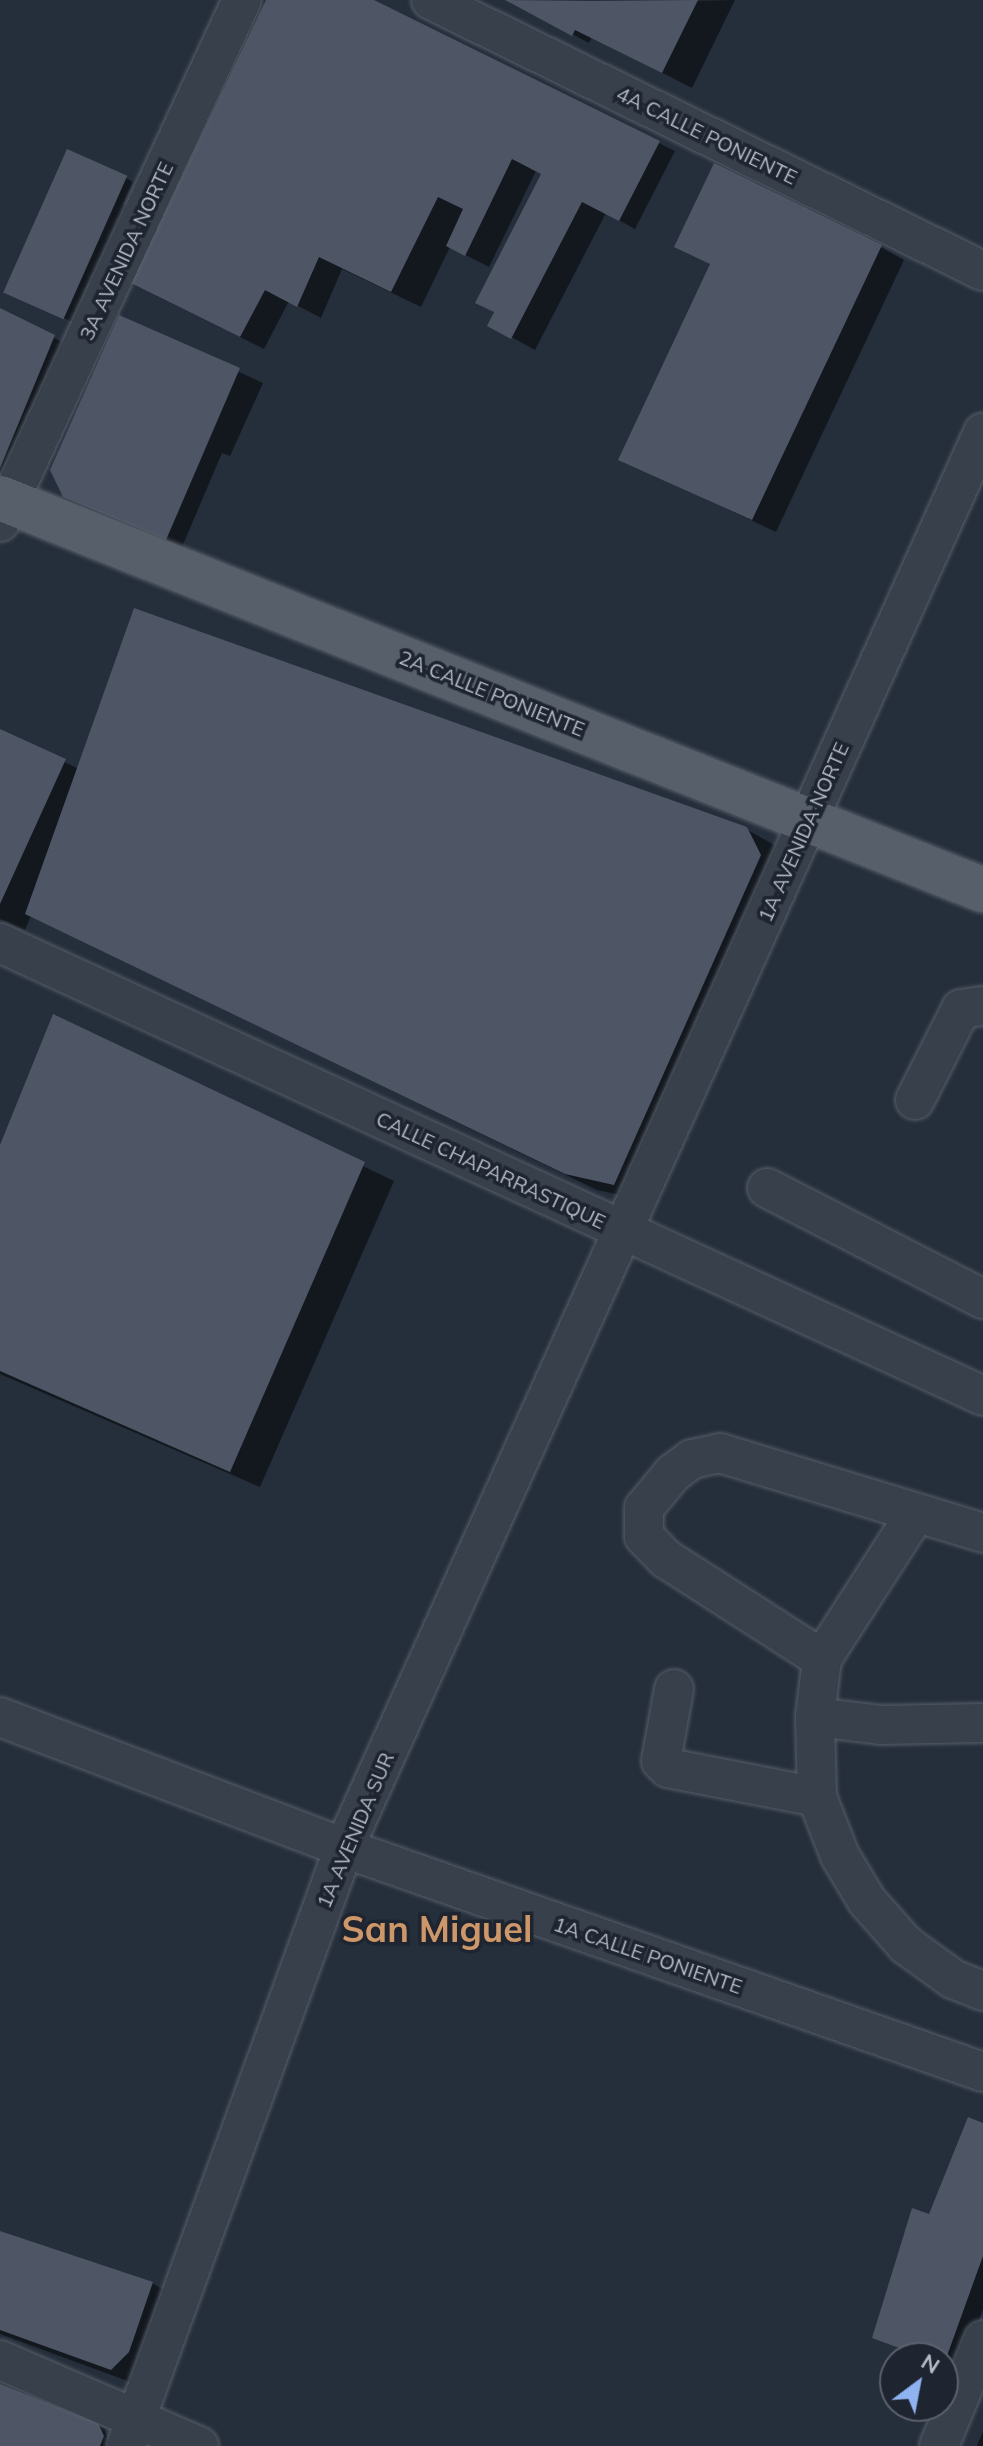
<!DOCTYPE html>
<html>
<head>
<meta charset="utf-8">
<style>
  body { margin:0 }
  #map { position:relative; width:983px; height:2446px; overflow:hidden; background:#252e3b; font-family:Mulish,sans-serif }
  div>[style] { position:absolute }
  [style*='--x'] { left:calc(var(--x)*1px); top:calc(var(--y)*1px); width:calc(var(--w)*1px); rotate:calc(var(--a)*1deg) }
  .shadow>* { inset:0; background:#0007 }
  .building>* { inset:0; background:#4e5666; transform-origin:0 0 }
  .roads { filter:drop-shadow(0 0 2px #575e69) drop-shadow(0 0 2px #575e69) }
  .minor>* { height:38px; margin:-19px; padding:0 19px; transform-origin:19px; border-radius:19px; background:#38404b }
  .major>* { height:44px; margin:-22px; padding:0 22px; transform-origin:22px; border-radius:22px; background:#575f6b }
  span { translate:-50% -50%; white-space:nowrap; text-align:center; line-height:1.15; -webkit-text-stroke:7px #1e2530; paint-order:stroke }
  .street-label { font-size:20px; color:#b4bbc7 }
  .town-label { font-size:36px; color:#cd9769; font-weight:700 }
  .north { position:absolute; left:879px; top:2342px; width:80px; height:80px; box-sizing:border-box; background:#1e2530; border:2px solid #5a616c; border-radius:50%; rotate:32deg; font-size:22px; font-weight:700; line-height:32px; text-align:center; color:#b4bbc7 }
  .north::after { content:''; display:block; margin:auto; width:28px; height:36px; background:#8fb2f1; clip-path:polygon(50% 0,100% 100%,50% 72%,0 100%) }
</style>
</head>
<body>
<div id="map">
  <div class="shadow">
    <i style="clip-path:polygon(268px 0,369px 0,675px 151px,635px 229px,606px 213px,535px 350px,489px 325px,543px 174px,536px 171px,489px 267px,450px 247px,421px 307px,342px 269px,321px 318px,289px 301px,264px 349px,157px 296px)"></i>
    <i style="clip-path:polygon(508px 0,591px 3px,735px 0,692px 88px,592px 37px,589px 43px)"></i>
    <i style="clip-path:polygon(126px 178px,133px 182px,123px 204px,131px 209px,97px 288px,88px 284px,81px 301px,89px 306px,81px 326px,6px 291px)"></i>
    <i style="clip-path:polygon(881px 247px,904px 260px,776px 532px,621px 459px)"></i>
    <i style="clip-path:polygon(0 310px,70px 346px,4px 477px,0 475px)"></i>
    <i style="clip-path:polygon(120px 317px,263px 383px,230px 456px,222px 453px,182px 547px,65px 496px)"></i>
    <i style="clip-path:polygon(0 731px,79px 769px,746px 829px,776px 846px,643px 1200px,597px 1190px,31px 916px,25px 930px,0 919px)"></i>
    <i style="clip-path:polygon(54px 1017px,394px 1181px,260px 1487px,0 1374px,0 1150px)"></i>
    <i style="clip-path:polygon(983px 2125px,983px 2309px,960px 2372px,943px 2366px,943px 2358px,921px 2358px,874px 2337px,913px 2211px,930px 2217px)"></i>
    <i style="clip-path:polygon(0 2233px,152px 2283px,181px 2300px,141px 2386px,0 2334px)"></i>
    <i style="clip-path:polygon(0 2390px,97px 2424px,105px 2429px,109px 2446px,0 2446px)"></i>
    <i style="clip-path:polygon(983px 2431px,983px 2446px,977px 2446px)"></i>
  </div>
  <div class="building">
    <i style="clip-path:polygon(266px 0,374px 0,660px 141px,619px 221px,582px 202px,511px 339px,487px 326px,494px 312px,475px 303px,541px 174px,512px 159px,465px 256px,446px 246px,463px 209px,438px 197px,391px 292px,319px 257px,297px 307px,265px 290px,240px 337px,131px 283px)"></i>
    <i style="clip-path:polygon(505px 0,591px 1px,698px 0,662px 73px,575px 30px,572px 36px)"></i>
    <i style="left:67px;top:149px;width:66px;height:157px;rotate:24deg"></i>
    <i style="clip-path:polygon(714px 163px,882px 245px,752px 520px,618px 460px,710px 264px,674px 247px)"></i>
    <i style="clip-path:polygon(0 308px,55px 335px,0 468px)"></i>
    <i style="clip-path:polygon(119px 315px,240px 368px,166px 540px,63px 497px,50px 470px)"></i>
    <i style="clip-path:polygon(134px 608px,747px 827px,761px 855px,614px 1185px,565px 1174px,25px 914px)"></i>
    <i style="clip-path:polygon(0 729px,66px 759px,0 904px)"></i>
    <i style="clip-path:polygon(53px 1014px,365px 1162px,230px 1472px,0 1371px,0 1145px)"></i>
    <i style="clip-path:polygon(968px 2117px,983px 2123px,983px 2256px,943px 2367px,943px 2358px,926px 2358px,872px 2338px,912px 2208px,929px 2214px)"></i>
    <i style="clip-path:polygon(0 2231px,153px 2282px,129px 2352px,111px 2370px,0 2330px)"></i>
    <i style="clip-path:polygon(0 2384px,98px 2423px,104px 2436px,100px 2446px,0 2446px)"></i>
  </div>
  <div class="roads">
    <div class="minor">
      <i style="--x:431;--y:0;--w:615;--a:26.15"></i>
      <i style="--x:0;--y:522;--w:575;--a:-65.13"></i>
      <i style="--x:0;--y:943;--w:1082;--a:24.74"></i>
      <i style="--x:915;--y:1100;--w:102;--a:-63.2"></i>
      <i style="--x:961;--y:1009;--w:22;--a:-8"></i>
      <i style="--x:767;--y:1188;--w:243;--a:27.2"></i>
      <i style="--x:916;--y:1513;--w:174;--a:122.8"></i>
      <i style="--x:822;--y:1659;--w:58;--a:96.9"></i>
      <i style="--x:815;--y:1717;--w:80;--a:88.6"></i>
      <i style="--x:817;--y:1797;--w:63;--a:68.7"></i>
      <i style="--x:840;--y:1856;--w:52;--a:59"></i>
      <i style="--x:867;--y:1901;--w:59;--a:48.4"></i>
      <i style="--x:906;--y:1945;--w:58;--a:35.9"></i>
      <i style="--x:953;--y:1979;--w:32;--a:22"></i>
      <i style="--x:822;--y:1659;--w:185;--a:-147.3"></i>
      <i style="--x:666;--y:1559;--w:32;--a:-134"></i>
      <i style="--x:644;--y:1536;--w:28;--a:-90"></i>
      <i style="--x:644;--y:1508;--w:45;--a:-50.4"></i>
      <i style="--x:673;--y:1473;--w:24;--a:-36"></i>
      <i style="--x:692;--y:1459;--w:29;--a:-12"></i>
      <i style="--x:720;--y:1453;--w:275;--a:16.9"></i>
      <i style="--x:674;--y:1689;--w:73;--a:100.2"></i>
      <i style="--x:661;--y:1761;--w:10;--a:45"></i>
      <i style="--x:668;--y:1768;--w:152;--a:11"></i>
      <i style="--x:0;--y:1717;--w:368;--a:20.8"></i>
      <i style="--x:344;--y:1848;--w:677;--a:19.32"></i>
      <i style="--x:815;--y:1717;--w:66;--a:6.9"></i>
      <i style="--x:881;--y:1725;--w:102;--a:-1.1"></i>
      <i style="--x:0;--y:2360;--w:217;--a:23.4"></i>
      <i style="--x:126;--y:2446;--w:636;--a:-69.97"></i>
      <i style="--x:344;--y:1848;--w:1553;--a:-65.7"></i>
      <i style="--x:939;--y:2446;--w:115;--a:-67.5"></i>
    </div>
    <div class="major">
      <i style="--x:0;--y:498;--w:1058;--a:21.74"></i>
    </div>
  </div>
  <div class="street-label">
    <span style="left:707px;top:135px;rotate:26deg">4A CALLE PONIENTE</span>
    <span style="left:126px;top:251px;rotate:-65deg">3A AVENIDA NORTE</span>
    <span style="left:492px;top:693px;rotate:22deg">2A CALLE PONIENTE</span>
    <span style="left:803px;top:832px;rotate:-66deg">1A AVENIDA NORTE</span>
    <span style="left:491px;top:1170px;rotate:25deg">CALLE CHAPARRASTIQUE</span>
    <span style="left:355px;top:1830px;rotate:-67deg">1A AVENIDA SUR</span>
    <span style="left:648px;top:1955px;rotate:19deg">1A CALLE PONIENTE</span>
  </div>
  <div class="town-label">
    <span style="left:437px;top:1929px">San Miguel</span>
  </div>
  <div class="north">N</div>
</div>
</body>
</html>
